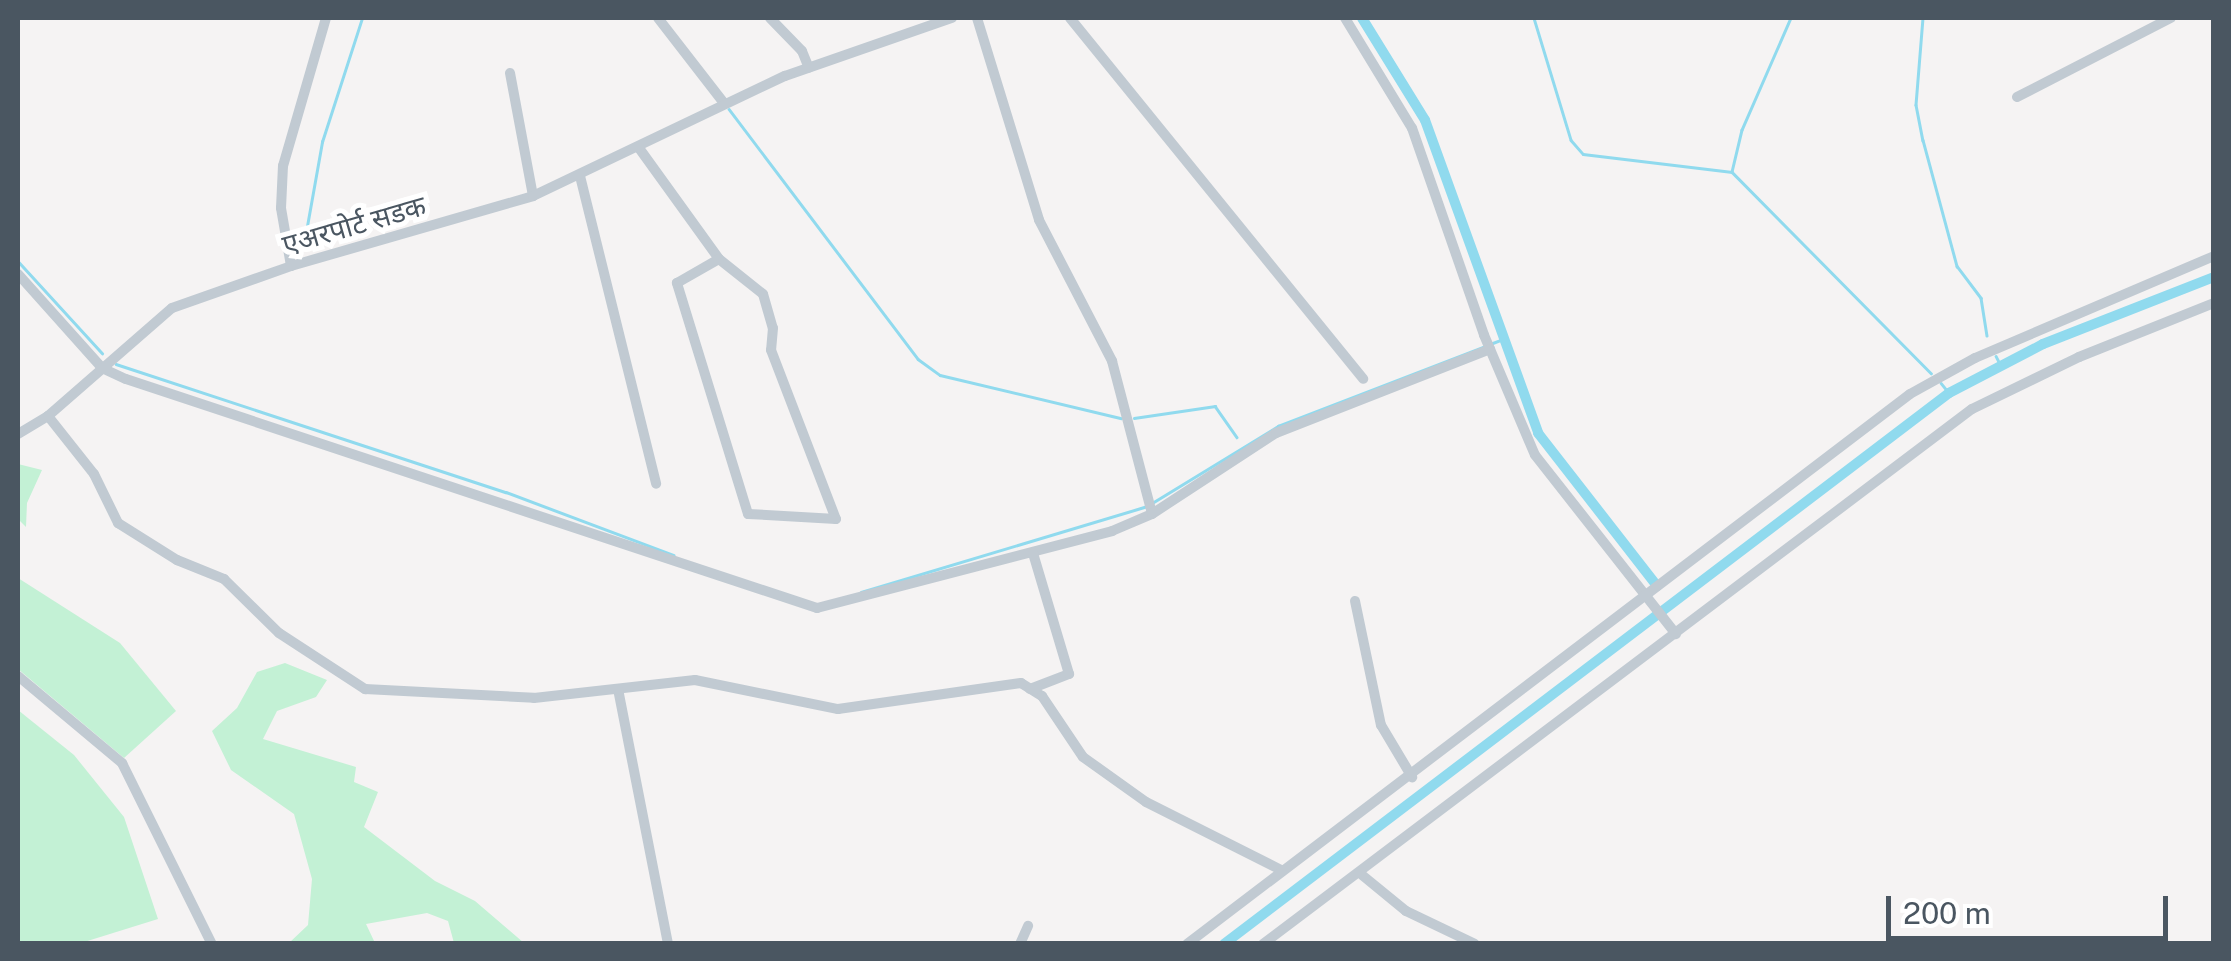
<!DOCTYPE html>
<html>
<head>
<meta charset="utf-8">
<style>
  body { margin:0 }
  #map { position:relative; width:2231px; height:961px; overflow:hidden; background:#f5f3f3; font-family:"Public Sans","Noto Sans Devanagari",sans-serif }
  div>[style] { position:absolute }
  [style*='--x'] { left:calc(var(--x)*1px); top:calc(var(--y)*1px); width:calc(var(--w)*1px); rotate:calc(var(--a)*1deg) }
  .green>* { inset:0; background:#c3f1d5 }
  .stream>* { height:2.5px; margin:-1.25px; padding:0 1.25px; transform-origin:1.25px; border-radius:1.25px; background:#90daee }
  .canal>* { height:10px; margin:-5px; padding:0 5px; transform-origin:5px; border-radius:5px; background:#90daee }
  .minor>* { height:10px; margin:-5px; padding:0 5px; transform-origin:5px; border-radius:5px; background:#c1cad2 }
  span { translate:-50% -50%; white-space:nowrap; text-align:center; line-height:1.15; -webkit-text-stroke:10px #fff; paint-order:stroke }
  .street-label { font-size:28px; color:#4a5661 }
  .frame { position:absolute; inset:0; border:20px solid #4a5661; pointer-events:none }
  .scale { position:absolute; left:1886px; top:896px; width:282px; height:45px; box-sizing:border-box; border:5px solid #4a5661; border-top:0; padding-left:12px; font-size:30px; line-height:35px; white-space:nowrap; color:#4a5661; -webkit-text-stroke:8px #fff; paint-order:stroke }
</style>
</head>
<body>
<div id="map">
  <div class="green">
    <i style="clip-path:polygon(18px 464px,42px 470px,27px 503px,26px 527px,18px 519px)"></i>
    <i style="clip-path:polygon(18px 578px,120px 643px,176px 711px,124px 758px,18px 669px)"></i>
    <i style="clip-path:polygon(285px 663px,327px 680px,316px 697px,277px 711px,263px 739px,356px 767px,354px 782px,378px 792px,364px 827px,435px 881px,475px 901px,524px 943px,454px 943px,448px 921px,427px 913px,366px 924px,375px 943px,289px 943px,308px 925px,312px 879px,294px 814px,231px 770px,212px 731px,237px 708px,257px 672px)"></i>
    <i style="clip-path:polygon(18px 710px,74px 755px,124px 817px,158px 919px,81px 943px,18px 943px)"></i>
  </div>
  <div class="stream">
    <i style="--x:1534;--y:18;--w:127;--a:73.1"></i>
    <i style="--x:1571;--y:140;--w:18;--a:49"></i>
    <i style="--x:1583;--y:154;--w:150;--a:6.9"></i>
    <i style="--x:1791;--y:18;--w:122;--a:113.6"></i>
    <i style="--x:1742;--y:130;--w:43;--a:103.4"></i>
    <i style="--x:1732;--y:172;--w:283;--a:45.3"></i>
    <i style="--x:1923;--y:18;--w:87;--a:94.6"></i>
    <i style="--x:1916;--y:105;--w:36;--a:79"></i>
    <i style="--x:1923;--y:140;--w:131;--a:74.9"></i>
    <i style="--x:1957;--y:266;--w:40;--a:53"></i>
    <i style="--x:1981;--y:298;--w:38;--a:81"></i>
    <i style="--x:729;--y:109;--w:313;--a:52.9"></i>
    <i style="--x:918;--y:359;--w:27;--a:36"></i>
    <i style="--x:940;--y:375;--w:186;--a:13.4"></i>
    <i style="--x:304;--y:243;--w:103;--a:-79.9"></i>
    <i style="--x:322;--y:142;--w:130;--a:-72.1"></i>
    <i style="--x:18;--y:261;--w:125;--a:47.6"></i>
    <i style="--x:1490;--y:344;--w:14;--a:-21"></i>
    <i style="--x:1996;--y:356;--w:11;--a:63"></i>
    <i style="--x:116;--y:364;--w:410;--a:18.2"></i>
    <i style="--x:506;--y:492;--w:179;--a:20.6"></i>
    <i style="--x:1941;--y:383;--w:13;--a:51"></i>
    <i style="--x:1134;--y:418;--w:82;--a:-8.4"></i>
    <i style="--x:1215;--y:406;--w:38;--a:55"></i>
    <i style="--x:1152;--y:503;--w:148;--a:-31.4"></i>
    <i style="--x:1278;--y:426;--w:220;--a:-21.1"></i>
    <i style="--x:861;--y:592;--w:296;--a:-16.7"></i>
  </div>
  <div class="canal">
    <i style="--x:1362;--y:18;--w:120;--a:58.3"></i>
    <i style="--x:1425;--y:120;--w:333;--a:70.1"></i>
    <i style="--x:1538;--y:433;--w:194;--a:52.1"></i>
    <i style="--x:1224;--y:944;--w:911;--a:-37.23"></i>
    <i style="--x:1949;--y:393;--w:106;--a:-27.5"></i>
    <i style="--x:2043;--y:344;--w:184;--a:-21.4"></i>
  </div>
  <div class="minor">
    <i style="--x:658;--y:18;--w:108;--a:52.2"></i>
    <i style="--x:770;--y:18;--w:46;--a:45.9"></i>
    <i style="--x:802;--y:51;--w:18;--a:68"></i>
    <i style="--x:977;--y:18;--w:211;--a:72.9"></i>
    <i style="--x:1039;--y:220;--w:159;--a:62.6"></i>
    <i style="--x:1112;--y:361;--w:158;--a:75.3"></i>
    <i style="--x:1070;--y:18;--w:465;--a:50.9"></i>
    <i style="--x:1345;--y:18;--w:129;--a:58.7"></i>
    <i style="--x:1412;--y:128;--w:219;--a:70.8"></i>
    <i style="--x:1484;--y:335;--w:130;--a:67"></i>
    <i style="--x:1535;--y:455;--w:228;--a:51.8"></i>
    <i style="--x:510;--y:73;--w:125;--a:79.4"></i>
    <i style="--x:2017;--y:97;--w:173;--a:-27.2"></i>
    <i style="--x:639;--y:148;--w:137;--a:54.2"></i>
    <i style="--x:719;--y:259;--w:56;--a:38.5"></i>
    <i style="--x:763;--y:294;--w:35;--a:74"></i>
    <i style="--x:773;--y:328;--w:22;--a:95"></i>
    <i style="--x:771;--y:350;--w:181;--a:69"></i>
    <i style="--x:836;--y:519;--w:88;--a:-176.7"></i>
    <i style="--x:748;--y:514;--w:242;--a:-107.1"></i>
    <i style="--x:677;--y:283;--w:48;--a:-29.7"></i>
    <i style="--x:580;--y:176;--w:317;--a:76.1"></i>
    <i style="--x:291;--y:266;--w:59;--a:-99.8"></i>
    <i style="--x:281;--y:208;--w:42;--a:-87.3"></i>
    <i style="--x:283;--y:166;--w:154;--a:-73.8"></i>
    <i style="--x:18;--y:274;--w:126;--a:48.2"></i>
    <i style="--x:102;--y:368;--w:26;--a:25"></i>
    <i style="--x:126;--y:379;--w:728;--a:18.34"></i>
    <i style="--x:817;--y:608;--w:305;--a:-14.6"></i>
    <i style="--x:1112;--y:531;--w:43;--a:-23"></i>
    <i style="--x:1152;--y:514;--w:148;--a:-33.2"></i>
    <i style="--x:1276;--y:433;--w:230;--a:-21.4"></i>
    <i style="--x:48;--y:416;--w:74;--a:51.6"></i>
    <i style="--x:94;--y:474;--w:55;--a:63.9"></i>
    <i style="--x:118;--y:523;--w:70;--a:32.1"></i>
    <i style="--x:177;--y:560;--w:51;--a:22"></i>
    <i style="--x:224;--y:579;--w:77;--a:44.5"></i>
    <i style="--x:279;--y:633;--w:103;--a:33.1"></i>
    <i style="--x:365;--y:689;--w:169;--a:3"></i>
    <i style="--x:534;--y:698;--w:162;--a:-6.4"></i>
    <i style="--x:695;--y:680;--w:146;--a:11.5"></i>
    <i style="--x:838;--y:709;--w:185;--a:-8.1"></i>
    <i style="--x:1021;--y:683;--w:25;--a:32"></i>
    <i style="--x:1042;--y:696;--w:73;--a:56.1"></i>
    <i style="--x:1083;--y:757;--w:77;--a:35.5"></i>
    <i style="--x:1146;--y:802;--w:151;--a:26.7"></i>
    <i style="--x:18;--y:434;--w:35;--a:-31"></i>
    <i style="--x:48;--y:416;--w:164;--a:-41.1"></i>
    <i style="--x:172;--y:308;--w:126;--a:-19.4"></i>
    <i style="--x:291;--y:266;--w:252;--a:-16.1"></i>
    <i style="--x:533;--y:196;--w:279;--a:-25.5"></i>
    <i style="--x:785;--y:76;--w:177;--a:-19.2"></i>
    <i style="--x:1355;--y:601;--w:127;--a:78.2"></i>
    <i style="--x:1381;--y:725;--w:61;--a:59.2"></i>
    <i style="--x:18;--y:676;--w:136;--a:39.9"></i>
    <i style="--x:122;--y:763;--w:202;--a:63.6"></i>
    <i style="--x:618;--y:689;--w:260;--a:78.9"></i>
    <i style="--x:1030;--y:689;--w:42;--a:-21"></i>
    <i style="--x:1069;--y:674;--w:126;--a:-106.6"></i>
    <i style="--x:1362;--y:875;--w:57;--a:39.3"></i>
    <i style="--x:1406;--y:911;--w:76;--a:25.6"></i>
    <i style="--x:1020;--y:944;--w:20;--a:-66"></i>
    <i style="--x:1187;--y:944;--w:908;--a:-37.26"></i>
    <i style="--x:1910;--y:394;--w:74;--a:-29"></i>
    <i style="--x:1975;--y:358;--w:260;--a:-23.1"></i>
    <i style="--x:1263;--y:944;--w:888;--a:-37.04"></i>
    <i style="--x:1972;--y:409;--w:119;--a:-25.9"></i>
    <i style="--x:2079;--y:357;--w:145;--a:-21.8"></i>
  </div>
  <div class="street-label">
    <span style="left:354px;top:225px;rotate:-16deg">एअरपोर्ट सडक</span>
  </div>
  <div class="frame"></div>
  <div class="scale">200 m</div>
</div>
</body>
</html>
